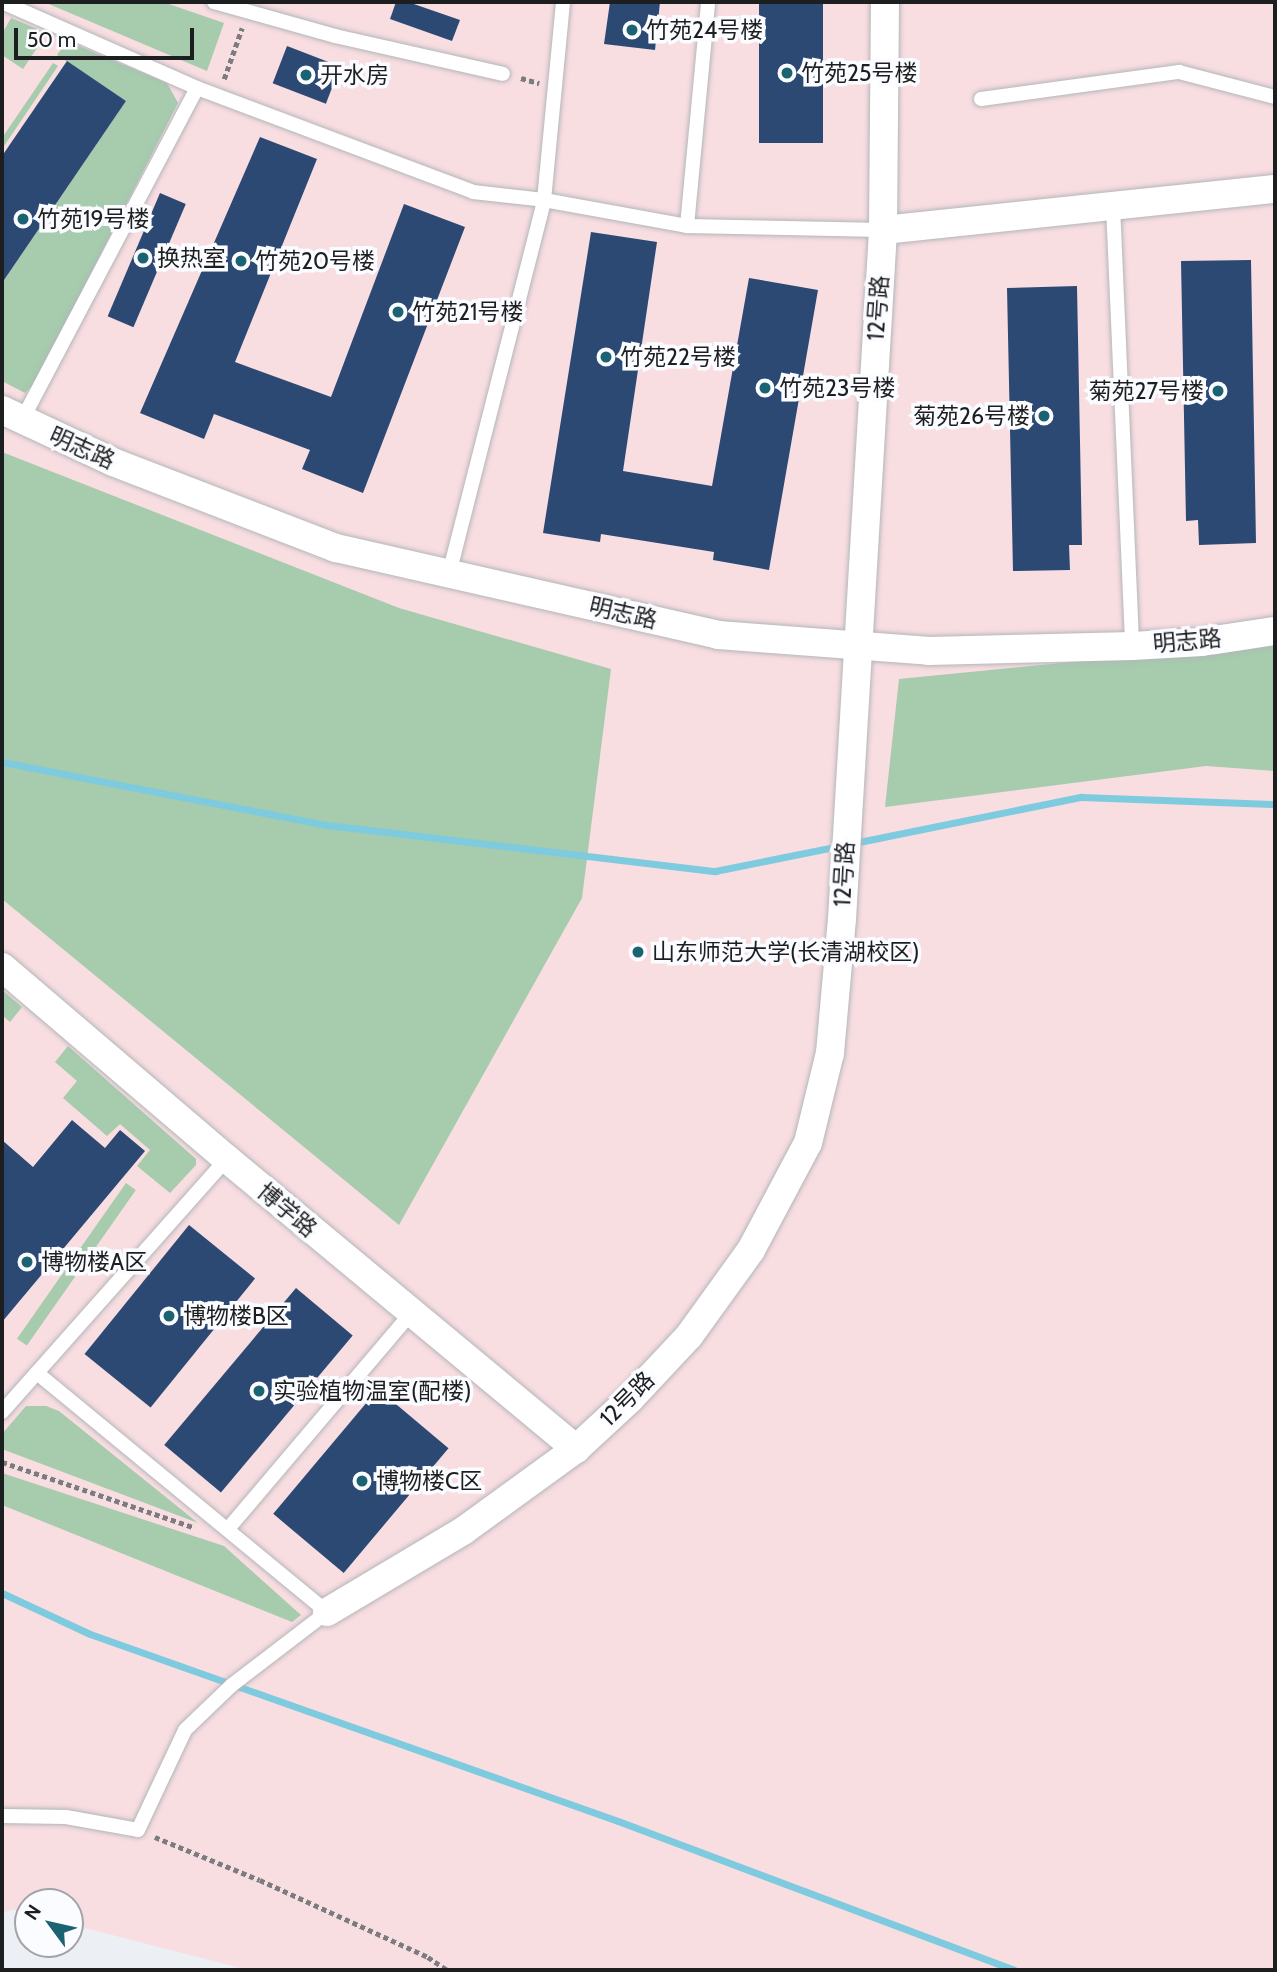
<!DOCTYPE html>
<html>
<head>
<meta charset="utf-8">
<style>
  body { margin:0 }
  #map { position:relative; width:1277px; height:1972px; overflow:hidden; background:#eceff3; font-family:Cabin,"Noto Sans SC",sans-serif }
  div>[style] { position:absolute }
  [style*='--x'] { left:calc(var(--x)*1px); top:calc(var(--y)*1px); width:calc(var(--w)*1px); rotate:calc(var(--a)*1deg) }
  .education>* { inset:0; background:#f8dde1 }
  .green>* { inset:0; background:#a6cbad; transform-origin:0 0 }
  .stream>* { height:7px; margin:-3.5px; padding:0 3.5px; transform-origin:3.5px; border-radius:3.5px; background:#7ecadf }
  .building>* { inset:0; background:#2b4973; transform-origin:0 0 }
  .path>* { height:4.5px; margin-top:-2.25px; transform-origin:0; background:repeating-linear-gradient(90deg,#7a7c7f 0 5px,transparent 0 8.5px) }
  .roads { filter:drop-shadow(0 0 2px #b3b6ba) drop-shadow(0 0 2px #b3b6ba) }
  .service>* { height:14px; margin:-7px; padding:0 7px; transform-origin:7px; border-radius:7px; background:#fff }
  .minor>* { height:28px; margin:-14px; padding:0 14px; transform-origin:14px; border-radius:14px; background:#fff }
  .dots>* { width:19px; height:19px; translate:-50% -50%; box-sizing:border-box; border:4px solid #fbfcff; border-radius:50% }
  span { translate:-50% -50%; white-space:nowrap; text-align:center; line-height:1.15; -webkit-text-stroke:7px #fbfcff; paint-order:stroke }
  .poi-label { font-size:23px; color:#1d1e20 }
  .left { translate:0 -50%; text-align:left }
  .right { translate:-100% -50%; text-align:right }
  .street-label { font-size:23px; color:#1d1e20 }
  .frame { position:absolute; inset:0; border:4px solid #1d1e20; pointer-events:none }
  .north { position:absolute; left:14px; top:1888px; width:70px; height:70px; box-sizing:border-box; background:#fbfcff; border:2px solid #a2a3a6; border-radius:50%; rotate:303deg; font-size:19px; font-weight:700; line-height:28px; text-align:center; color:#1d1e20 }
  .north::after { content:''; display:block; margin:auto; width:24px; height:32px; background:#1b6372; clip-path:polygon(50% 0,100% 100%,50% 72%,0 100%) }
  .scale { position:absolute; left:14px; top:28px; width:180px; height:32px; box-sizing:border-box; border:4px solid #1d1e20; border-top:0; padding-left:9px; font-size:21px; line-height:24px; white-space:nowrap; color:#1d1e20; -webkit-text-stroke:5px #fbfcff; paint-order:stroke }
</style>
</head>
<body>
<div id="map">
  <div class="education">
    <i style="clip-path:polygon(2px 2px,1275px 2px,1275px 1970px,248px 1970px,70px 1924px,70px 1902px,28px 1902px,28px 1913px,13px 1909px,2px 1913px)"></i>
  </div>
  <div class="green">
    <i style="clip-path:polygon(44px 2px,163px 2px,224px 23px,207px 71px)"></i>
    <i style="clip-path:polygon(11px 18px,47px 33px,23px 69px,2px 55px,2px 34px)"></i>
    <i style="clip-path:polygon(67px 41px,167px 83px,178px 103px,35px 383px,25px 393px,2px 381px,2px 283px,126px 101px,57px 55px)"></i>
    <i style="clip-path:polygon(53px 63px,58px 66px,2px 149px,2px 138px)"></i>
    <i style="clip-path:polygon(2px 452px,399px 608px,611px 669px,582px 898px,399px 1225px,2px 899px)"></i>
    <i style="clip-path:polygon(1275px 642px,1275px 771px,1206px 766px,885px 807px,899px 679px)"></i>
    <i style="clip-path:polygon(2px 990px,22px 1007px,10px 1022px,2px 1015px)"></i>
    <i style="clip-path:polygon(68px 1046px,196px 1159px,196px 1165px,170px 1193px,137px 1166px,150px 1150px,120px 1124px,107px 1136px,63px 1098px,77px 1081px,55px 1062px)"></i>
    <i style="left:126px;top:1183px;width:12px;height:190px;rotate:35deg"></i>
    <i style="clip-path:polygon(26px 1406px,46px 1406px,59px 1411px,198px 1523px,2px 1449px,2px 1434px)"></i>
    <i style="clip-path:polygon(2px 1473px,224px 1546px,301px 1615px,292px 1622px,2px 1505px)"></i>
  </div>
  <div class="stream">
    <i style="--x:2;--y:762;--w:331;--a:11"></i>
    <i style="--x:327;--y:825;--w:391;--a:6.8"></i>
    <i style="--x:715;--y:871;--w:126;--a:-11.4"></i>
    <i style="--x:854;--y:843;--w:232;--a:-11.5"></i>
    <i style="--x:1081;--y:797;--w:194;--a:2.1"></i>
    <i style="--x:2;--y:1593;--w:97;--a:25"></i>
    <i style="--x:90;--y:1634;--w:560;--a:19.5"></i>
    <i style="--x:618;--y:1821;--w:423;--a:20.6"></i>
  </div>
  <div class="building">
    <i style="clip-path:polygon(396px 2px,408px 2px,460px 20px,452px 41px,390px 19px)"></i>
    <i style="clip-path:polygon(610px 2px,660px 2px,655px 50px,604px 44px)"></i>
    <i style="left:759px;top:2px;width:64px;height:141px"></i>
    <i style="left:287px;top:46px;width:57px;height:40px;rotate:21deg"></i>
    <i style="clip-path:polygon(67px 61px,126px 101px,2px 283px,2px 156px)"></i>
    <i style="clip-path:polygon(260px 137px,317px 159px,235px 362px,331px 397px,404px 204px,465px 227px,363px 493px,302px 469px,310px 450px,214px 414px,204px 439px,140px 413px)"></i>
    <i style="left:160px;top:193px;width:28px;height:134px;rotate:23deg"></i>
    <i style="clip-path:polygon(591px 232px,657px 242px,623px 471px,712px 486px,749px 278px,818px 290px,769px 570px,713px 560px,714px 552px,601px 534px,600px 542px,543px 533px)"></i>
    <i style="clip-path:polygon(1251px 260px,1256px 543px,1199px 545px,1198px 520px,1186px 521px,1181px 261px)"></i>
    <i style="clip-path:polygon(1077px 286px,1082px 545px,1069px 545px,1070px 570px,1013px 571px,1007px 288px)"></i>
    <i style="clip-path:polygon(72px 1120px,105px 1148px,120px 1130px,145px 1151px,2px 1322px,2px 1140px,33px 1167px)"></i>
    <i style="left:189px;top:1225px;width:85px;height:166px;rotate:39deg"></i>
    <i style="left:296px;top:1288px;width:74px;height:205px;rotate:40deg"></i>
    <i style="left:378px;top:1389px;width:92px;height:163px;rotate:40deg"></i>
  </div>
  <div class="path">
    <i style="--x:521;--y:78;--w:19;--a:16"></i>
    <i style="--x:224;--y:79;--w:54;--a:-70.6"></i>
    <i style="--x:2;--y:1462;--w:202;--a:18.8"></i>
    <i style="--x:155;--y:1837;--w:113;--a:22.3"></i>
    <i style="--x:260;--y:1880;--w:185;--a:24.6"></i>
    <i style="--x:428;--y:1957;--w:23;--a:34"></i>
  </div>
  <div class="roads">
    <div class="service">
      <i style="--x:2;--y:2;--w:213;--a:23.8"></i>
      <i style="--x:197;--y:88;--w:295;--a:20.6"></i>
      <i style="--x:473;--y:192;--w:71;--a:6.4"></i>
      <i style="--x:544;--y:200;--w:145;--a:10.3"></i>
      <i style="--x:687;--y:226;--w:196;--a:1.2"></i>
      <i style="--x:214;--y:2;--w:126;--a:15.7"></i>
      <i style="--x:335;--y:36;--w:172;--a:12.7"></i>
      <i style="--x:981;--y:99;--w:200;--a:-7.8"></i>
      <i style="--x:1179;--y:72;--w:99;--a:14.6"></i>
      <i style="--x:1113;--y:206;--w:440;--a:87.5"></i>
      <i style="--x:687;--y:226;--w:225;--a:-84.6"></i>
      <i style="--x:22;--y:420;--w:375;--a:-62.2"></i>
      <i style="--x:449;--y:574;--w:386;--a:-75.7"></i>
      <i style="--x:544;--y:200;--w:199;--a:-84.5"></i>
      <i style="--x:2;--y:1412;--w:339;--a:-48.4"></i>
      <i style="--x:228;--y:1529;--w:285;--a:-49.7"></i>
      <i style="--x:2;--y:1816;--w:64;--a:0.9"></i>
      <i style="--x:66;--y:1817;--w:73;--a:10.2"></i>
      <i style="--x:138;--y:1830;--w:110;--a:-64.8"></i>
      <i style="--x:185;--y:1730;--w:65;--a:-43.8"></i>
      <i style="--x:232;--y:1685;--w:120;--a:-37.5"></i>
      <i style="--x:327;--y:1612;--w:376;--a:-140.5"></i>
    </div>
    <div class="minor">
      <i style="--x:883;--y:230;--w:394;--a:-6"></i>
      <i style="--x:2;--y:410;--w:123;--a:25.1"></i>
      <i style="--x:113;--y:462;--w:239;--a:21.1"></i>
      <i style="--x:336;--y:548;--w:392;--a:12.8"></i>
      <i style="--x:718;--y:635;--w:212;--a:4.3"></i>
      <i style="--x:929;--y:651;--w:203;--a:-1.4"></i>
      <i style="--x:1132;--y:646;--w:70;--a:-3.3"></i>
      <i style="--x:1202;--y:642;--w:74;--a:-8.6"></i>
      <i style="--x:2;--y:967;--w:296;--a:40.5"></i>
      <i style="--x:227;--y:1159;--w:454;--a:39.7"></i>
      <i style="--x:327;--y:1612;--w:158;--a:-30.8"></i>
      <i style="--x:463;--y:1531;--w:140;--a:-36"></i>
      <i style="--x:576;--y:1449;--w:74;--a:-42.8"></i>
      <i style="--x:630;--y:1399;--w:86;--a:-46.9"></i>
      <i style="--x:689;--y:1336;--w:106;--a:-54.2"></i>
      <i style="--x:751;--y:1250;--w:121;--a:-62"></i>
      <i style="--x:808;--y:1143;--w:93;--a:-76.3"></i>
      <i style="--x:830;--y:1053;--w:135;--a:-84.9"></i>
      <i style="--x:842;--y:919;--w:690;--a:-86.59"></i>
      <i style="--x:883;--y:230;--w:228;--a:-89.5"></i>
    </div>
  </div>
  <div class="dots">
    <i style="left:632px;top:30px;background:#1b6372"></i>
    <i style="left:787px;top:73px;background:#1b6372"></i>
    <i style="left:306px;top:75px;background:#1b6372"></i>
    <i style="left:23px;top:219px;background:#1b6372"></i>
    <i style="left:143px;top:258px;background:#1b6372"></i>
    <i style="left:241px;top:261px;background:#1b6372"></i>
    <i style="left:398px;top:312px;background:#1b6372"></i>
    <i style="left:606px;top:357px;background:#1b6372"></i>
    <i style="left:765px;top:388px;background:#1b6372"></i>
    <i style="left:1218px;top:391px;background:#1b6372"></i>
    <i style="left:1044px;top:416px;background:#1b6372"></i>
    <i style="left:638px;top:952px;background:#1b6372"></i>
    <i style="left:27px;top:1262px;background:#1b6372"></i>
    <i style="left:169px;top:1316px;background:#1b6372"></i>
    <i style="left:259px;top:1391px;background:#1b6372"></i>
    <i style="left:362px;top:1481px;background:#1b6372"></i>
  </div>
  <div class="poi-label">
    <span class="left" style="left:646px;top:30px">竹苑24号楼</span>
    <span class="left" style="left:801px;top:73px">竹苑25号楼</span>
    <span class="left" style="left:320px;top:75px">开水房</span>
    <span class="left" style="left:37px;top:219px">竹苑19号楼</span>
    <span class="left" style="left:157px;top:258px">换热室</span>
    <span class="left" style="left:255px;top:261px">竹苑20号楼</span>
    <span class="left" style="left:412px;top:312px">竹苑21号楼</span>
    <span class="left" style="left:620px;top:357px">竹苑22号楼</span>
    <span class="left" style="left:779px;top:388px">竹苑23号楼</span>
    <span class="right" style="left:1204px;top:391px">菊苑27号楼</span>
    <span class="right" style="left:1030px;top:416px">菊苑26号楼</span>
    <span class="left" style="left:652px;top:952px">山东师范大学(长清湖校区)</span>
    <span class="left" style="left:41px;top:1262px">博物楼A区</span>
    <span class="left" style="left:183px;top:1316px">博物楼B区</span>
    <span class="left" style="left:273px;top:1391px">实验植物温室(配楼)</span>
    <span class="left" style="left:376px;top:1481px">博物楼C区</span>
  </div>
  <div class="street-label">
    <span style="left:878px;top:308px;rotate:-86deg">12号路</span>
    <span style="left:82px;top:448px;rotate:24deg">明志路</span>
    <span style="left:623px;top:613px;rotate:13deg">明志路</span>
    <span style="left:1187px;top:641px;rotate:-5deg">明志路</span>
    <span style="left:844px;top:874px;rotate:-87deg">12号路</span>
    <span style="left:287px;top:1210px;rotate:40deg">博学路</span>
    <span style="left:627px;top:1399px;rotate:-45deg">12号路</span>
  </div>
  <div class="frame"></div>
  <div class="north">N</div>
  <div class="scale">50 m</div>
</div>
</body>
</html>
